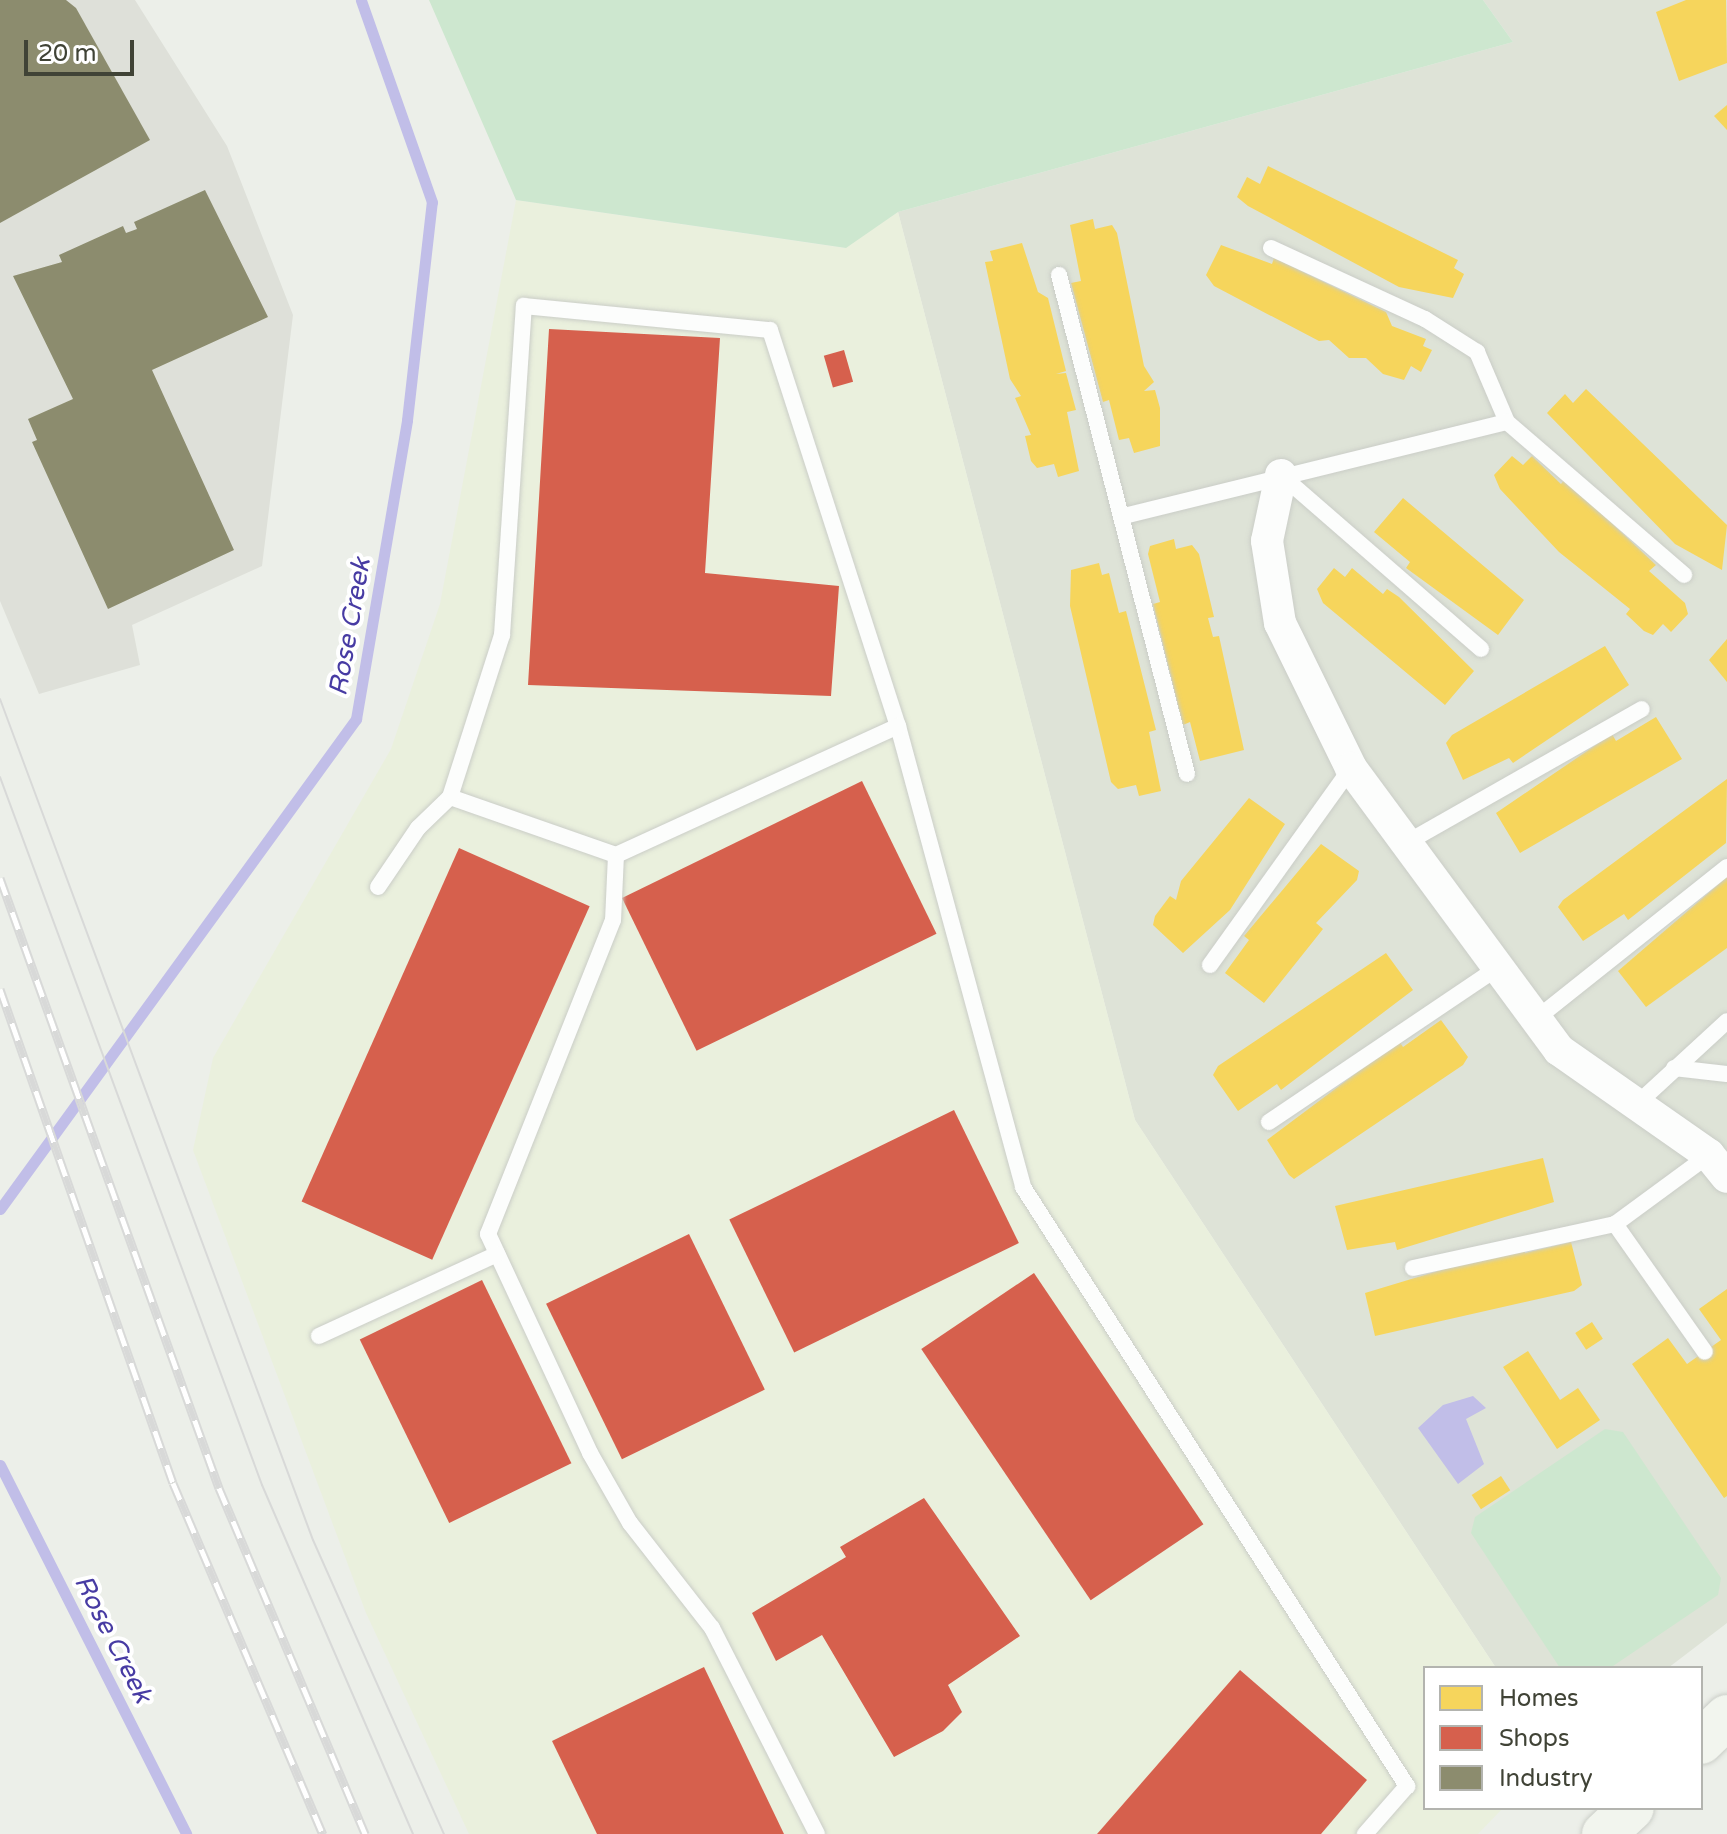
<!DOCTYPE html>
<html>
<head>
<meta charset="utf-8">
<style>
  body { margin:0 }
  #map { position:relative; width:1727px; height:1834px; overflow:hidden; background:#ecefe9; font-family:"Varela Round",sans-serif }
  div>[style] { position:absolute }
  [style*='--x'] { left:calc(var(--x)*1px); top:calc(var(--y)*1px); width:calc(var(--w)*1px); rotate:calc(var(--a)*1deg) }
  .residential>* { inset:0; background:#dee3d7 }
  .commercial>* { inset:0; background:#eaf0dd }
  .industrial>* { inset:0; background:#dee0d9 }
  .green>* { inset:0; background:#cde7cf }
  .water>* { inset:0; background:#c1bee8 }
  .homes>* { inset:0; background:#f6d55c; transform-origin:0 0 }
  .shops>* { inset:0; background:#d6604d; transform-origin:0 0 }
  .industry>* { inset:0; background:#8c8c6e }
  .stream>* { height:11px; margin:-5.5px; padding:0 5.5px; transform-origin:5.5px; border-radius:5.5px; background:#c1bee8 }
  .roads { filter:drop-shadow(0 0 2px #cacdc7) drop-shadow(0 0 2px #cacdc7) }
  .lane>* { height:16px; margin:-8px; padding:0 8px; transform-origin:8px; border-radius:8px; background:#fcfdfc }
  .street>* { height:32px; margin:-16px; padding:0 16px; transform-origin:16px; border-radius:16px; background:#fcfdfc }
  .secondary>* { height:44px; margin:-22px; padding:0 22px; transform-origin:22px; border-radius:22px; background:#f2f5ee }
  .tram>* { height:2px; margin:-1px; padding:0 1px; transform-origin:1px; border-radius:1px; background:#d8d9d8 }
  .rail>* { height:9px; margin-top:-4.5px; transform-origin:0; background:repeating-linear-gradient(90deg,#fff 0 18px,#d8d9d8 0 36px); box-sizing:border-box; border-block:2px solid #d8d9d8 }
  span { translate:-50% -50%; white-space:nowrap; text-align:center; line-height:1.15; -webkit-text-stroke:8px #fff; paint-order:stroke }
  .water-label { font-size:26px; color:#473ba3; font-style:italic }
  .legend { position:absolute; left:1423px; top:1666px; width:280px; height:144px; box-sizing:border-box; background:#fff; border:2px solid #b3b4af; margin:0; padding:10px 14px; list-style:none; font-size:24px; color:#404336 }
  .legend li { display:flex; align-items:center; gap:16px; height:40px }
  .legend b { width:40px; border:2px solid #b3b4af }
  .scale { position:absolute; left:24px; top:40px; width:110px; height:36px; box-sizing:border-box; border:4px solid #404336; border-top:0; padding-left:10px; font-size:24px; line-height:28px; white-space:nowrap; color:#404336; -webkit-text-stroke:6px #fff; paint-order:stroke }
</style>
</head>
<body>
<div id="map">
  <div class="residential">
    <i style="clip-path:polygon(1483px 0,1727px 0,1727px 1623px,1668px 1668px,1496px 1668px,1135px 1120px,898px 212px,1513px 42px)"></i>
  </div>
  <div class="commercial">
    <i style="clip-path:polygon(516px 200px,845px 248px,898px 212px,1135px 1120px,1496px 1668px,1425px 1668px,1425px 1808px,1503px 1808px,1478px 1834px,469px 1834px,366px 1613px,193px 1150px,213px 1058px,391px 749px,440px 604px)"></i>
  </div>
  <div class="industrial">
    <i style="clip-path:polygon(0 0,135px 0,227px 146px,293px 315px,262px 566px,132px 625px,140px 665px,39px 694px,0 601px)"></i>
  </div>
  <div class="green">
    <i style="clip-path:polygon(429px 0,1483px 0,1513px 42px,898px 212px,846px 248px,516px 200px)"></i>
    <i style="clip-path:polygon(1605px 1429px,1623px 1432px,1721px 1578px,1718px 1595px,1610px 1668px,1560px 1668px,1471px 1533px,1475px 1517px)"></i>
  </div>
  <div class="water">
    <i style="clip-path:polygon(1473px 1396px,1486px 1408px,1466px 1419px,1484px 1464px,1458px 1484px,1418px 1428px,1443px 1405px)"></i>
  </div>
  <div class="homes">
    <i style="clip-path:polygon(1686px 0,1726px 0,1727px 63px,1679px 81px,1656px 12px)"></i>
    <i style="clip-path:polygon(1727px 105px,1727px 130px,1714px 116px)"></i>
    <i style="clip-path:polygon(1268px 166px,1458px 260px,1454px 268px,1464px 274px,1453px 298px,1399px 287px,1248px 206px,1237px 197px,1247px 177px,1260px 184px)"></i>
    <i style="clip-path:polygon(1093px 219px,1095px 229px,1112px 225px,1117px 233px,1144px 366px,1154px 382px,1144px 391px,1155px 390px,1160px 408px,1160px 446px,1134px 453px,1129px 438px,1119px 440px,1109px 400px,1103px 402px,1071px 283px,1081px 281px,1070px 225px)"></i>
    <i style="clip-path:polygon(1022px 243px,1038px 292px,1048px 298px,1066px 371px,1056px 374px,1066px 373px,1076px 410px,1067px 412px,1079px 471px,1058px 477px,1054px 464px,1037px 468px,1031px 461px,1025px 436px,1031px 435px,1015px 398px,1021px 396px,1010px 379px,985px 262px,993px 261px,990px 251px)"></i>
    <i style="clip-path:polygon(1221px 245px,1272px 264px,1274px 258px,1386px 312px,1392px 326px,1426px 339px,1423px 346px,1432px 350px,1421px 372px,1411px 366px,1404px 380px,1383px 374px,1366px 358px,1349px 358px,1329px 340px,1319px 341px,1214px 286px,1206px 275px)"></i>
    <i style="clip-path:polygon(1586px 389px,1727px 525px,1722px 570px,1675px 544px,1547px 413px,1565px 394px,1573px 403px)"></i>
    <i style="clip-path:polygon(1512px 456px,1523px 465px,1532px 456px,1561px 484px,1565px 479px,1656px 565px,1649px 571px,1685px 603px,1688px 614px,1671px 632px,1663px 624px,1653px 635px,1644px 631px,1626px 614px,1630px 609px,1559px 552px,1500px 489px,1494px 475px)"></i>
    <i style="clip-path:polygon(1403px 498px,1524px 600px,1498px 635px,1406px 568px,1410px 562px,1374px 532px)"></i>
    <i style="clip-path:polygon(1174px 539px,1176px 549px,1192px 545px,1199px 554px,1214px 617px,1208px 618px,1213px 637px,1219px 636px,1244px 750px,1200px 761px,1190px 722px,1183px 725px,1153px 604px,1160px 602px,1148px 554px,1150px 546px)"></i>
    <i style="clip-path:polygon(1099px 563px,1102px 575px,1109px 573px,1119px 613px,1126px 611px,1156px 730px,1149px 732px,1161px 791px,1139px 796px,1136px 785px,1118px 789px,1111px 782px,1070px 606px,1071px 570px)"></i>
    <i style="clip-path:polygon(1334px 568px,1345px 577px,1352px 568px,1383px 594px,1387px 589px,1399px 597px,1474px 671px,1445px 705px,1323px 603px,1317px 589px)"></i>
    <i style="clip-path:polygon(1727px 639px,1727px 682px,1709px 660px)"></i>
    <i style="clip-path:polygon(1605px 646px,1629px 685px,1513px 763px,1509px 758px,1463px 780px,1446px 743px,1452px 735px)"></i>
    <i style="clip-path:polygon(1656px 717px,1682px 759px,1520px 853px,1496px 813px,1612px 734px,1616px 741px)"></i>
    <i style="clip-path:polygon(1727px 779px,1726px 843px,1628px 920px,1624px 914px,1583px 941px,1558px 907px,1563px 900px)"></i>
    <i style="clip-path:polygon(1249px 798px,1285px 824px,1230px 910px,1183px 953px,1153px 925px,1155px 916px,1170px 896px,1176px 900px,1181px 881px)"></i>
    <i style="clip-path:polygon(1321px 844px,1359px 871px,1357px 880px,1316px 923px,1323px 929px,1264px 1003px,1225px 973px,1249px 940px,1244px 936px)"></i>
    <i style="clip-path:polygon(1727px 877px,1727px 948px,1646px 1007px,1618px 971px)"></i>
    <i style="clip-path:polygon(1386px 953px,1413px 990px,1281px 1090px,1277px 1084px,1238px 1111px,1213px 1075px,1218px 1066px)"></i>
    <i style="clip-path:polygon(1441px 1020px,1468px 1057px,1463px 1065px,1294px 1179px,1289px 1175px,1267px 1140px,1399px 1041px,1403px 1047px)"></i>
    <i style="clip-path:polygon(1543px 1158px,1554px 1202px,1397px 1250px,1395px 1242px,1347px 1250px,1335px 1206px)"></i>
    <i style="clip-path:polygon(1571px 1242px,1582px 1285px,1574px 1291px,1375px 1336px,1365px 1293px,1524px 1245px,1525px 1253px)"></i>
    <i style="clip-path:polygon(1727px 1289px,1727px 1496px,1724px 1498px,1632px 1364px,1668px 1338px,1687px 1364px,1721px 1340px,1699px 1309px)"></i>
    <i style="left:1592px;top:1322px;width:20px;height:20px;rotate:57deg"></i>
    <i style="clip-path:polygon(1528px 1351px,1560px 1400px,1578px 1388px,1600px 1420px,1557px 1449px,1503px 1367px)"></i>
    <i style="left:1501px;top:1476px;width:17px;height:35px;rotate:57deg"></i>
  </div>
  <div class="shops">
    <i style="clip-path:polygon(549px 329px,720px 338px,705px 573px,839px 586px,831px 696px,528px 685px)"></i>
    <i style="left:844px;top:350px;width:33px;height:21px;rotate:74deg"></i>
    <i style="left:862px;top:781px;width:170px;height:267px;rotate:64deg"></i>
    <i style="left:459px;top:848px;width:143px;height:387px;rotate:24deg"></i>
    <i style="left:954px;top:1110px;width:148px;height:250px;rotate:64deg"></i>
    <i style="left:689px;top:1234px;width:173px;height:159px;rotate:64deg"></i>
    <i style="left:1034px;top:1273px;width:303px;height:136px;rotate:56deg"></i>
    <i style="left:482px;top:1280px;width:204px;height:136px;rotate:64deg"></i>
    <i style="clip-path:polygon(924px 1498px,1020px 1636px,948px 1685px,962px 1712px,943px 1731px,894px 1757px,822px 1635px,776px 1661px,752px 1613px,846px 1557px,840px 1547px)"></i>
    <i style="clip-path:polygon(704px 1667px,784px 1834px,597px 1834px,552px 1741px)"></i>
    <i style="clip-path:polygon(1240px 1670px,1367px 1780px,1321px 1834px,1097px 1834px)"></i>
  </div>
  <div class="industry">
    <i style="clip-path:polygon(0 0,66px 0,76px 8px,150px 140px,0 223px)"></i>
    <i style="clip-path:polygon(205px 190px,268px 317px,152px 370px,234px 550px,108px 609px,32px 442px,37px 440px,28px 419px,73px 399px,13px 276px,62px 262px,59px 255px,123px 226px,126px 233px,137px 229px,134px 222px)"></i>
  </div>
  <div class="stream">
    <i style="--x:0;--y:1209;--w:606;--a:-54"></i>
    <i style="--x:356;--y:719;--w:303;--a:-80.3"></i>
    <i style="--x:407;--y:420;--w:219;--a:-83.5"></i>
    <i style="--x:432;--y:202;--w:214;--a:-109.4"></i>
    <i style="--x:0;--y:1465;--w:413;--a:63.2"></i>
  </div>
  <div class="roads">
    <div class="lane">
      <i style="--x:1271;--y:248;--w:170;--a:24.8"></i>
      <i style="--x:1425;--y:319;--w:62;--a:32.4"></i>
      <i style="--x:1477;--y:352;--w:76;--a:66.8"></i>
      <i style="--x:1507;--y:422;--w:234;--a:40.8"></i>
      <i style="--x:1059;--y:275;--w:515;--a:75.61"></i>
      <i style="--x:1281;--y:475;--w:265;--a:41"></i>
      <i style="--x:1124;--y:516;--w:394;--a:-13.8"></i>
      <i style="--x:898;--y:726;--w:478;--a:74.8"></i>
      <i style="--x:1023;--y:1187;--w:712;--a:57.34"></i>
      <i style="--x:1407;--y:1786;--w:64;--a:131.2"></i>
      <i style="--x:450;--y:797;--w:176;--a:19.3"></i>
      <i style="--x:1406;--y:843;--w:271;--a:-29.6"></i>
      <i style="--x:378;--y:887;--w:71;--a:-55.9"></i>
      <i style="--x:418;--y:828;--w:45;--a:-44.1"></i>
      <i style="--x:450;--y:797;--w:170;--a:-72.2"></i>
      <i style="--x:502;--y:635;--w:330;--a:-86.2"></i>
      <i style="--x:524;--y:306;--w:247;--a:5.6"></i>
      <i style="--x:770;--y:330;--w:416;--a:72.1"></i>
      <i style="--x:898;--y:726;--w:310;--a:155.4"></i>
      <i style="--x:616;--y:855;--w:65;--a:92.6"></i>
      <i style="--x:613;--y:920;--w:338;--a:111.7"></i>
      <i style="--x:488;--y:1234;--w:242;--a:65"></i>
      <i style="--x:590;--y:1453;--w:81;--a:60.3"></i>
      <i style="--x:630;--y:1523;--w:133;--a:52"></i>
      <i style="--x:712;--y:1628;--w:231;--a:63"></i>
      <i style="--x:1210;--y:965;--w:242;--a:-54.4"></i>
      <i style="--x:1536;--y:1019;--w:244;--a:-38.5"></i>
      <i style="--x:1674;--y:1068;--w:53;--a:6.5"></i>
      <i style="--x:1637;--y:1104;--w:122;--a:-42.7"></i>
      <i style="--x:1269;--y:1122;--w:275;--a:-34"></i>
      <i style="--x:1615;--y:1224;--w:156;--a:54.9"></i>
      <i style="--x:1413;--y:1268;--w:207;--a:-12.3"></i>
      <i style="--x:1615;--y:1224;--w:117;--a:-36.3"></i>
      <i style="--x:319;--y:1336;--w:196;--a:-24.7"></i>
    </div>
    <div class="street">
      <i style="--x:1281;--y:475;--w:67;--a:102"></i>
      <i style="--x:1267;--y:541;--w:83;--a:81"></i>
      <i style="--x:1280;--y:623;--w:161;--a:63.9"></i>
      <i style="--x:1351;--y:768;--w:350;--a:53.6"></i>
      <i style="--x:1559;--y:1050;--w:183;--a:35"></i>
      <i style="--x:1709;--y:1155;--w:28;--a:51"></i>
    </div>
    <div class="secondary">
      <i style="--x:1701;--y:1742;--w:36;--a:-44"></i>
      <i style="--x:1604;--y:1834;--w:38;--a:-43"></i>
    </div>
  </div>
  <div class="tram">
    <i style="--x:0;--y:699;--w:897;--a:69.59"></i>
    <i style="--x:313;--y:1540;--w:322;--a:66"></i>
    <i style="--x:0;--y:777;--w:755;--a:69.69"></i>
    <i style="--x:262;--y:1485;--w:380;--a:66.6"></i>
  </div>
  <div class="rail">
    <i style="--x:0;--y:878;--w:648;--a:70.25"></i>
    <i style="--x:219;--y:1488;--w:376;--a:67.1"></i>
    <i style="--x:0;--y:989;--w:523;--a:70.7"></i>
    <i style="--x:173;--y:1483;--w:382;--a:66.9"></i>
  </div>
  <div class="water-label">
    <span style="left:350px;top:627px;rotate:-80deg">Rose Creek</span>
    <span style="left:113px;top:1639px;rotate:63deg">Rose Creek</span>
  </div>
  <ul class="legend">
  <li><b style="height:22px;background:#f6d55c"></b>Homes</li>
  <li><b style="height:22px;background:#d6604d"></b>Shops</li>
  <li><b style="height:22px;background:#8c8c6e"></b>Industry</li>
  </ul>
  <div class="scale">20 m</div>
</div>
</body>
</html>
